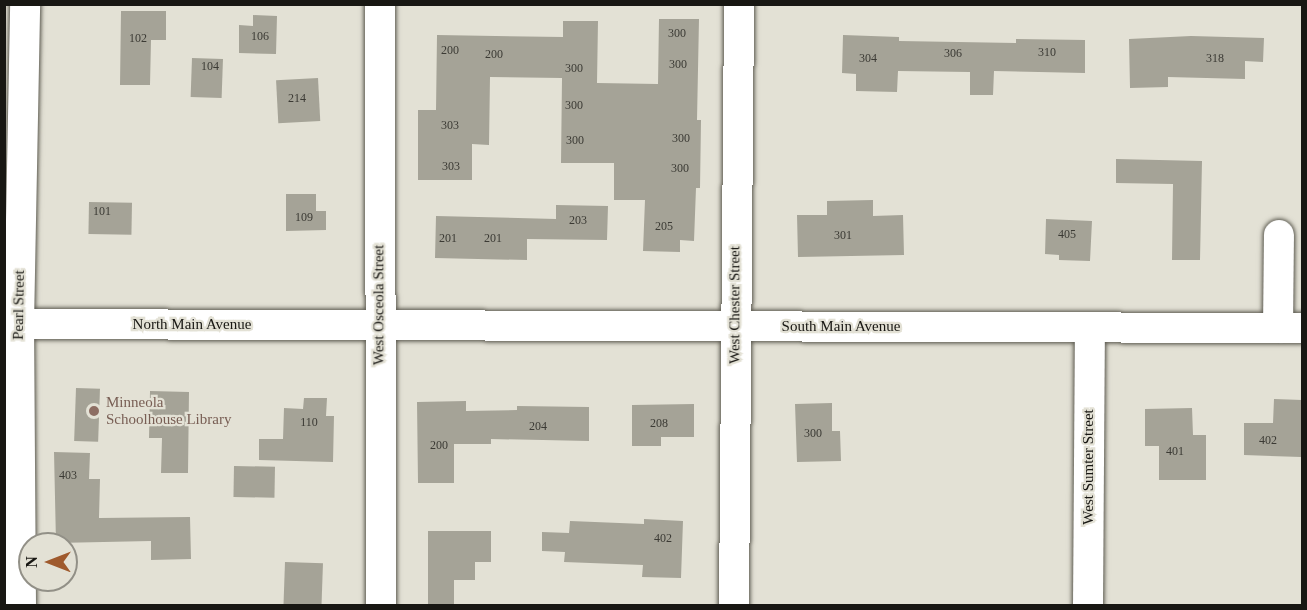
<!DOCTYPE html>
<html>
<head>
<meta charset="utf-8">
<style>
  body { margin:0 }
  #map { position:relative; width:1307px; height:610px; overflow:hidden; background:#e3e1d5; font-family:"Times New Roman",serif }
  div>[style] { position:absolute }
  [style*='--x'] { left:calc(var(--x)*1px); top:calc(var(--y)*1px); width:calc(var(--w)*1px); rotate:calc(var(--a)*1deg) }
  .building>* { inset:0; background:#a5a397; transform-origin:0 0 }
  .roads { filter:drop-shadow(0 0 2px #5f5d53) drop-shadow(0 0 2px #5f5d53) }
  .minor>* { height:30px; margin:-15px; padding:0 15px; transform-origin:15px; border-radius:15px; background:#fff }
  .dots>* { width:16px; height:16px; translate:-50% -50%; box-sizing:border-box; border:3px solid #e3e1d5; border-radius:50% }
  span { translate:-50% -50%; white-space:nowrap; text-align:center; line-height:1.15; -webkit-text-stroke:4.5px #e3e1d5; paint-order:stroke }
  .number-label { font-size:12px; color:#3b3a34 }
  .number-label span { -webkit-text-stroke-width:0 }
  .street-label { font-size:15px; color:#181713 }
  .education-label { font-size:15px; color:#785e54 }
  .left { translate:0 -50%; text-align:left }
  .frame { position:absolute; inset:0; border:6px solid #181713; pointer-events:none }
  .north { position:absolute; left:18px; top:532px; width:60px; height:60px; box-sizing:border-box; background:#e3e1d5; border:2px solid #929087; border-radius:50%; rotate:270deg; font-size:16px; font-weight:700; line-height:24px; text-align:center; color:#181713 }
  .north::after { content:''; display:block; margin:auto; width:21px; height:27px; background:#9f5a2d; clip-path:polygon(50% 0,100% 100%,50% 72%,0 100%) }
</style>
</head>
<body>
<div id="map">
  <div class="building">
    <i style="clip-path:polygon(121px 11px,166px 11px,166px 40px,151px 40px,150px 85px,120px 85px)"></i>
    <i style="clip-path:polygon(253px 15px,277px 16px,276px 54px,239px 53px,239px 25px,253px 26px)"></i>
    <i style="clip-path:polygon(659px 19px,699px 19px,697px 120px,701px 120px,700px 188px,696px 188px,694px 241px,680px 240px,680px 252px,643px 251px,645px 200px,614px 200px,614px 163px,561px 163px,562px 78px,490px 77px,489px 145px,472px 144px,472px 180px,418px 180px,418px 110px,436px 110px,437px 35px,563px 37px,563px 21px,598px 21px,597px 83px,658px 84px)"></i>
    <i style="clip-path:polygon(843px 35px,899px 37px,899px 41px,1016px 43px,1016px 39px,1085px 40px,1085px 73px,994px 71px,993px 95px,970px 95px,970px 72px,898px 71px,897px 92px,856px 91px,856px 74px,842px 73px)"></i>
    <i style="clip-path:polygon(1191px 36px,1264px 38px,1263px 62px,1245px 61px,1245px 79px,1168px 77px,1168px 87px,1130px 88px,1129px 39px)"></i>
    <i style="left:192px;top:58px;width:31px;height:39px;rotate:2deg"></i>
    <i style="left:318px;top:78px;width:43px;height:42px;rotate:87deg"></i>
    <i style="clip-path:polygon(1116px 159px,1202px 161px,1200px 260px,1172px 260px,1173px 184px,1116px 183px)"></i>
    <i style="clip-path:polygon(286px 194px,316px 194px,316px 211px,326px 211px,326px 230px,286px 231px)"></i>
    <i style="clip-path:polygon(873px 200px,873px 216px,903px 215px,904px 255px,798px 257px,797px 215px,827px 215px,827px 201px)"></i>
    <i style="left:89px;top:202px;width:43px;height:32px;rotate:1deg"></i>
    <i style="clip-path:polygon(556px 205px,608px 206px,607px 240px,527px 239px,527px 260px,435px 258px,436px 216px,556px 219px)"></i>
    <i style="clip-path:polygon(1046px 219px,1092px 221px,1090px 261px,1059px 260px,1059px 255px,1045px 254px)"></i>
    <i style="left:76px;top:388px;width:24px;height:53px;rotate:2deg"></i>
    <i style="clip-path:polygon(150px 391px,189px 392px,188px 473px,161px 473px,162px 438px,149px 438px)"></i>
    <i style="clip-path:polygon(304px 398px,327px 398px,326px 416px,334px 416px,333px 462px,259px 460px,259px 439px,283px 439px,284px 408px,303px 409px)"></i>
    <i style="clip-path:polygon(1274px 399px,1302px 400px,1301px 457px,1244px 455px,1244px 423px,1273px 423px)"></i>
    <i style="clip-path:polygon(466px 401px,466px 411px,517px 410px,517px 406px,589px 407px,589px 441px,491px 439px,491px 444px,454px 444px,454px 483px,418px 483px,417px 402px)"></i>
    <i style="clip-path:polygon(832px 403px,832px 431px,840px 431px,841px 461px,797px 462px,795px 404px)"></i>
    <i style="clip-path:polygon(694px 404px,694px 437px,661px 437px,661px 446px,632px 446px,632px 405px)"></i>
    <i style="clip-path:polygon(1192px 408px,1193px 435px,1206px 435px,1206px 480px,1159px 480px,1159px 446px,1145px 446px,1145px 409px)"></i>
    <i style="clip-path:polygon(54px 452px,90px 453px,89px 479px,100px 479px,99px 518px,190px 517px,191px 559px,151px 560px,151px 541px,56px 543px)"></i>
    <i style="left:234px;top:466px;width:41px;height:31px;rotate:1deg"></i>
    <i style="clip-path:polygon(644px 519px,683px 521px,681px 578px,642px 577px,643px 565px,564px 562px,565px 552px,542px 551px,542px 532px,569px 533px,570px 521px,644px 524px)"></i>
    <i style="clip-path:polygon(428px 531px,491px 531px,491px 562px,475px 562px,475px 580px,454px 580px,454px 606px,428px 606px)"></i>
    <i style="left:285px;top:562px;width:38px;height:44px;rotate:2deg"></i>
  </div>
  <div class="roads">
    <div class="minor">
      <i style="--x:380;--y:4;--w:602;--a:89.9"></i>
      <i style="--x:4;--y:324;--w:1298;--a:0.18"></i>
      <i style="--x:1278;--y:328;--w:93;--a:-89.4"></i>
      <i style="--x:21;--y:606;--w:281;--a:-90.4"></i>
      <i style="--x:19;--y:325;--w:321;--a:-88.9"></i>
      <i style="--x:734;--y:606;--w:602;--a:-89.52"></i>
      <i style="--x:1088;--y:606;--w:278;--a:-89.6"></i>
    </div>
  </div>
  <div class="dots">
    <i style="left:94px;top:411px;background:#8d6e63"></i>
  </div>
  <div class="number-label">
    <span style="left:677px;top:34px">300</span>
    <span style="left:260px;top:37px">106</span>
    <span style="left:138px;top:39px">102</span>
    <span style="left:450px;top:51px">200</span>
    <span style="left:1047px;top:53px">310</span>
    <span style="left:953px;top:54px">306</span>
    <span style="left:494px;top:55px">200</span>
    <span style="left:868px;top:59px">304</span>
    <span style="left:1215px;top:59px">318</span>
    <span style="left:678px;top:65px">300</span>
    <span style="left:210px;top:67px">104</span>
    <span style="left:574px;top:69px">300</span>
    <span style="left:297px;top:99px">214</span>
    <span style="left:574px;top:106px">300</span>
    <span style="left:450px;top:126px">303</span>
    <span style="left:681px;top:139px">300</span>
    <span style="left:575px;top:141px">300</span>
    <span style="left:451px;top:167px">303</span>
    <span style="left:680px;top:169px">300</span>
    <span style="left:102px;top:212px">101</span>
    <span style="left:304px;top:218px">109</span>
    <span style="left:578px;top:221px">203</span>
    <span style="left:664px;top:227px">205</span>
    <span style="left:1067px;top:235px">405</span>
    <span style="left:843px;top:236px">301</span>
    <span style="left:448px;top:239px">201</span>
    <span style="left:493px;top:239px">201</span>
    <span style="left:309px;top:423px">110</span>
    <span style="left:659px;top:424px">208</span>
    <span style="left:538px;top:427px">204</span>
    <span style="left:813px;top:434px">300</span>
    <span style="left:1268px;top:441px">402</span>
    <span style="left:439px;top:446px">200</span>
    <span style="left:1175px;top:452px">401</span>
    <span style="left:68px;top:476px">403</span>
    <span style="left:663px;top:539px">402</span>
  </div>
  <div class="street-label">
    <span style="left:19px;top:305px;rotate:-89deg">Pearl Street</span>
    <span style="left:379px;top:305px;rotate:-90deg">West Osceola Street</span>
    <span style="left:735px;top:305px;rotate:-90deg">West Chester Street</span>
    <span style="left:192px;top:325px">North Main Avenue</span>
    <span style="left:841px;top:327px">South Main Avenue</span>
    <span style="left:1089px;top:467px;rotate:-90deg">West Sumter Street</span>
  </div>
  <div class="education-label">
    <span class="left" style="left:106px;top:411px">Minneola<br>Schoolhouse Library</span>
  </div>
  <div class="frame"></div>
  <div class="north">N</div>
</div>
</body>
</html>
